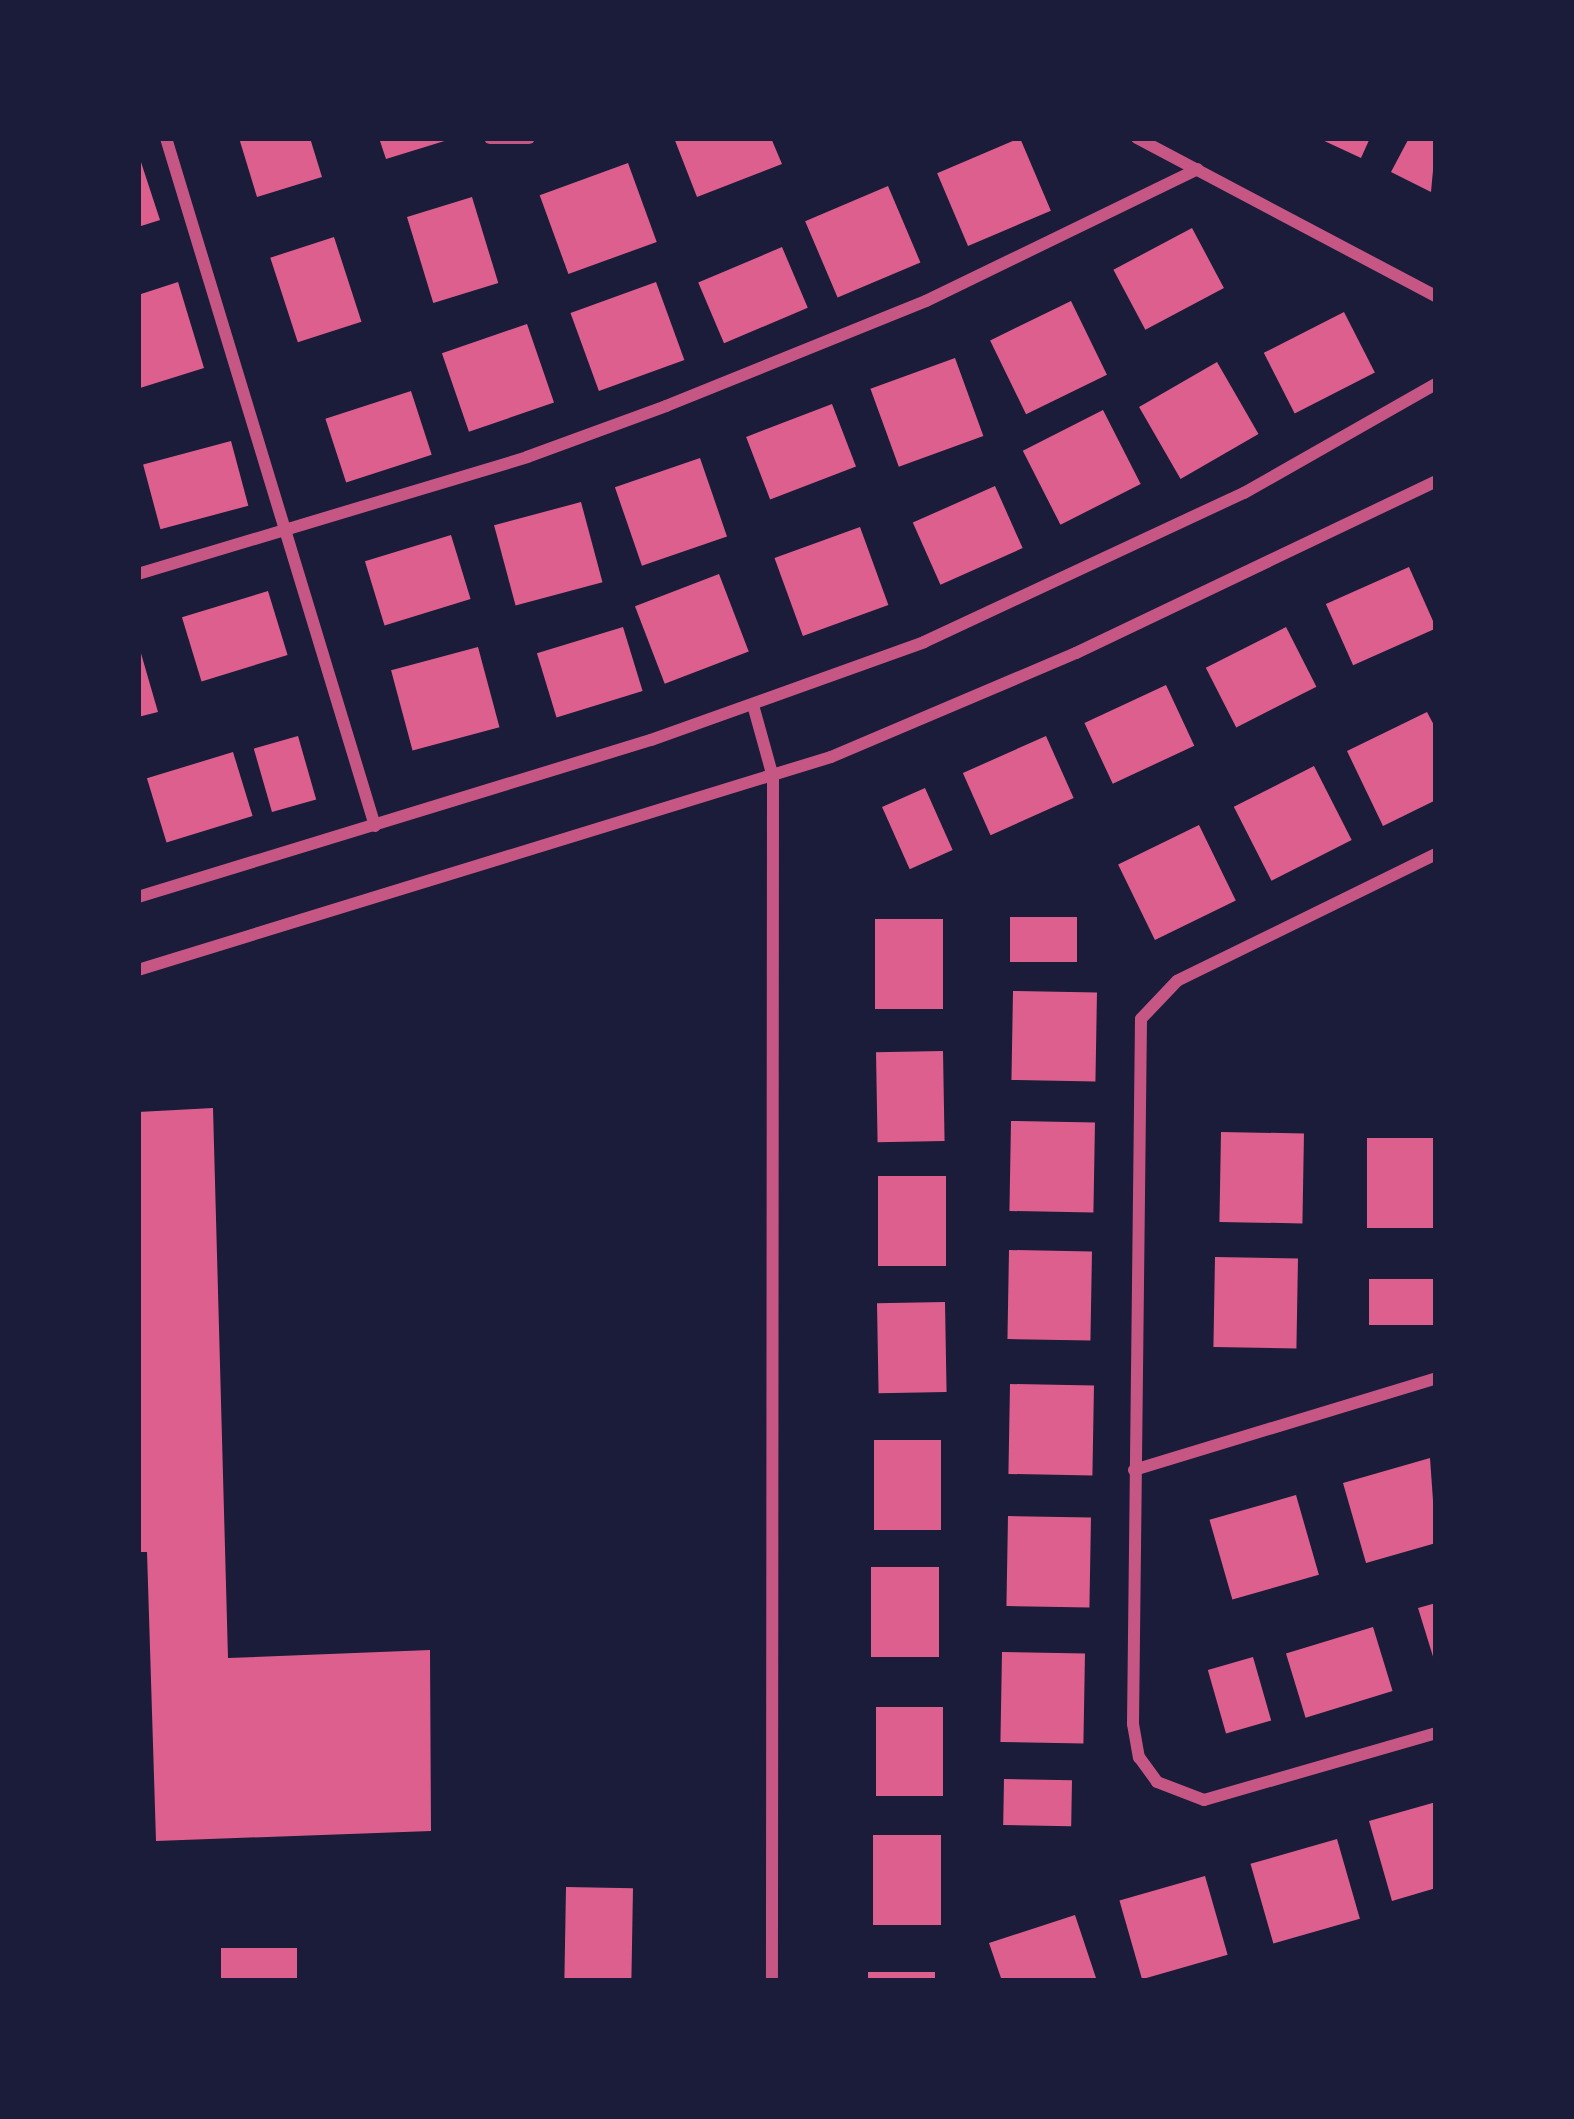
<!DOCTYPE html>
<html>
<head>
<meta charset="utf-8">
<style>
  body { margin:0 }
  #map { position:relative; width:1574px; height:2119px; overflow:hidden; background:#1b1b3a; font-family:"Crimson Pro",serif }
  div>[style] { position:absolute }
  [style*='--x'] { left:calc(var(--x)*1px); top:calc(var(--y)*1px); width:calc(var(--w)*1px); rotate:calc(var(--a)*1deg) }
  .building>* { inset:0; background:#dd5f8e; transform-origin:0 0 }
  .minor>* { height:12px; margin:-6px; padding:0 6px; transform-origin:6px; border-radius:6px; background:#c65784 }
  span { translate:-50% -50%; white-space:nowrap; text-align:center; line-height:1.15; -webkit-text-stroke:9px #1b1b3a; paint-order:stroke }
  .frame { position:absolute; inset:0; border:141px solid #1b1b3a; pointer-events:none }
</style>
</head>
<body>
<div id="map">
  <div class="building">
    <i style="clip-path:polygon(239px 138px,310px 138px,322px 177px,257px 197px)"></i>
    <i style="clip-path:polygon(379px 138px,451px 138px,451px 139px,386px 159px)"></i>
    <i style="clip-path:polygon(674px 138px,771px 138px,782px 164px,697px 197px)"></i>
    <i style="left:1020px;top:138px;width:79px;height:90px;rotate:67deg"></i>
    <i style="clip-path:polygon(1318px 138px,1370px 138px,1361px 158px)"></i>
    <i style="clip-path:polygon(1409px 138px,1436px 138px,1431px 192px,1391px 172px)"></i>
    <i style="clip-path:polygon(138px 153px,160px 220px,138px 227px)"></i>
    <i style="left:628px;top:163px;width:84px;height:94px;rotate:70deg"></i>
    <i style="left:888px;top:186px;width:83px;height:90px;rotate:67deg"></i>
    <i style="left:472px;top:197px;width:90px;height:68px;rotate:73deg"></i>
    <i style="left:1192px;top:228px;width:68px;height:89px;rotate:62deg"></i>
    <i style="left:334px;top:237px;width:89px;height:67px;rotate:72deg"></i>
    <i style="left:782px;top:247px;width:66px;height:91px;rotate:67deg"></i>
    <i style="clip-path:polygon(178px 282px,204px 368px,140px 388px,138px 295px)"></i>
    <i style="left:656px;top:282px;width:83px;height:91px;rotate:70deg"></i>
    <i style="left:1071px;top:301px;width:82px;height:90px;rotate:64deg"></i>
    <i style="left:1344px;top:312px;width:68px;height:90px;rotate:63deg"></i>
    <i style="left:527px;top:324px;width:83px;height:90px;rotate:71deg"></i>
    <i style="left:955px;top:358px;width:83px;height:90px;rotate:70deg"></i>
    <i style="left:1217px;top:362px;width:83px;height:90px;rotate:60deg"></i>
    <i style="left:411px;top:391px;width:67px;height:90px;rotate:72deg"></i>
    <i style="left:832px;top:404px;width:67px;height:92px;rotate:69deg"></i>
    <i style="left:1103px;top:410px;width:83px;height:90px;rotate:63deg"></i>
    <i style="left:231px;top:441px;width:67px;height:91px;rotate:75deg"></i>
    <i style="left:700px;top:458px;width:83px;height:90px;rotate:71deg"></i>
    <i style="left:995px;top:486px;width:68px;height:90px;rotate:66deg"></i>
    <i style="left:581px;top:502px;width:83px;height:90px;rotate:75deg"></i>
    <i style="left:860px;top:527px;width:83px;height:91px;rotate:70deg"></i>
    <i style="left:451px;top:535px;width:67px;height:90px;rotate:73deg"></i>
    <i style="left:1409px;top:567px;width:67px;height:91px;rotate:66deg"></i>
    <i style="left:719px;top:574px;width:83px;height:90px;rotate:69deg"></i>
    <i style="left:268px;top:591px;width:67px;height:90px;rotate:73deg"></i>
    <i style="left:623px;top:627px;width:67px;height:90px;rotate:73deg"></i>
    <i style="left:1286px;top:627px;width:67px;height:90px;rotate:63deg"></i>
    <i style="clip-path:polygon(138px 643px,158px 712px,138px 717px)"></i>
    <i style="left:478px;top:647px;width:83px;height:90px;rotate:75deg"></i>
    <i style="left:1166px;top:685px;width:67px;height:90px;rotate:65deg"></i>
    <i style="clip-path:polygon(1427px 712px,1436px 729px,1436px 800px,1383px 826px,1347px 751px)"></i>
    <i style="left:298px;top:736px;width:66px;height:46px;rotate:74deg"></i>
    <i style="left:1046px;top:736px;width:68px;height:91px;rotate:66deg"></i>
    <i style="left:233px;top:752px;width:67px;height:90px;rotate:73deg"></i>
    <i style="left:1314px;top:766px;width:83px;height:90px;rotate:63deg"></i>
    <i style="left:925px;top:788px;width:68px;height:47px;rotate:66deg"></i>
    <i style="left:1199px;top:825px;width:84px;height:90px;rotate:64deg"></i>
    <i style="left:1010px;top:917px;width:67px;height:45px"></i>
    <i style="left:943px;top:919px;width:90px;height:68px;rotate:90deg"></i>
    <i style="left:1013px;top:991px;width:84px;height:89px;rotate:1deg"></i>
    <i style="left:943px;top:1051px;width:90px;height:67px;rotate:89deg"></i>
    <i style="clip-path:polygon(213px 1108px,228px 1658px,430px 1650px,431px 1831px,156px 1841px,147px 1552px,138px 1552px,138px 1112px)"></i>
    <i style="left:1011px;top:1121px;width:84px;height:90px;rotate:1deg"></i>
    <i style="left:1221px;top:1132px;width:83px;height:90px;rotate:1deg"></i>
    <i style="left:1435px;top:1138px;width:90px;height:68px;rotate:90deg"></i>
    <i style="left:946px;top:1176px;width:90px;height:68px;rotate:90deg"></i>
    <i style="left:1009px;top:1250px;width:83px;height:89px;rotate:1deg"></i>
    <i style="left:1215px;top:1257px;width:83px;height:90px;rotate:1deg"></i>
    <i style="left:1369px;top:1279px;width:67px;height:46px"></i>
    <i style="left:945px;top:1302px;width:90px;height:68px;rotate:89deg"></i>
    <i style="left:1010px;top:1384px;width:84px;height:90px;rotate:1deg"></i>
    <i style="left:874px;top:1440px;width:67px;height:90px"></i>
    <i style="clip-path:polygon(1430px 1458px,1436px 1543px,1366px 1563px,1343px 1483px)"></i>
    <i style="left:1296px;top:1495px;width:83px;height:90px;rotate:74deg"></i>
    <i style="left:1008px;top:1516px;width:83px;height:90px;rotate:1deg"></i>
    <i style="left:939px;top:1567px;width:90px;height:68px;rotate:90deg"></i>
    <i style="clip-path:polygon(1436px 1603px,1436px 1663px,1435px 1663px,1418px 1608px)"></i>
    <i style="left:1373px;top:1627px;width:67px;height:91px;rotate:73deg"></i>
    <i style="left:1002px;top:1652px;width:83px;height:90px;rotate:1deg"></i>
    <i style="left:1253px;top:1657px;width:66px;height:47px;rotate:74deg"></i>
    <i style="left:876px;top:1707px;width:67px;height:89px"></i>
    <i style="left:1004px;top:1779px;width:68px;height:46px;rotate:1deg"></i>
    <i style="clip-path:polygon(1436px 1802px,1436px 1888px,1392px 1901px,1369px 1821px)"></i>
    <i style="left:941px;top:1835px;width:90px;height:68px;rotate:90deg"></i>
    <i style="left:1337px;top:1839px;width:83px;height:90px;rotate:74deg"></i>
    <i style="left:1205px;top:1876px;width:82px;height:89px;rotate:74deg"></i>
    <i style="left:566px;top:1887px;width:67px;height:94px;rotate:1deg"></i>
    <i style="clip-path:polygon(1075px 1915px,1097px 1981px,1002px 1981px,989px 1943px)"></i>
    <i style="left:297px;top:1948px;width:33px;height:76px;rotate:90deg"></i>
    <i style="left:935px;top:1972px;width:9px;height:67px;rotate:90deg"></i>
  </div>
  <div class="minor">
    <i style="--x:166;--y:138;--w:719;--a:73.1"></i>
    <i style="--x:490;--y:138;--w:39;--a:0"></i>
    <i style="--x:1137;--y:138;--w:338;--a:27.9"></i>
    <i style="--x:138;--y:574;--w:406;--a:-16.7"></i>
    <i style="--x:527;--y:457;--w:148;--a:-20.1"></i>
    <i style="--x:666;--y:406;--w:280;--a:-22"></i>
    <i style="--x:926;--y:301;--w:302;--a:-25.9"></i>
    <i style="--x:753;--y:705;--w:75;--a:74.5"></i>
    <i style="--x:773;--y:777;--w:1204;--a:90.05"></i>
    <i style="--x:1436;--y:854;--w:288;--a:153.9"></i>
    <i style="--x:1177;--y:981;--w:52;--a:133.5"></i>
    <i style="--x:1141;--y:1019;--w:705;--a:90.65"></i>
    <i style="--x:1133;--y:1724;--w:34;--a:80"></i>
    <i style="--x:1139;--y:1757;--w:31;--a:54"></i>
    <i style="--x:1157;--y:1782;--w:50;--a:21"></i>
    <i style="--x:1204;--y:1800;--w:241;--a:-16.1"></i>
    <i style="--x:138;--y:897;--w:536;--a:-17.02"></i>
    <i style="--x:651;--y:740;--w:290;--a:-19.7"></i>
    <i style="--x:924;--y:642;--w:353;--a:-25"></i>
    <i style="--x:1244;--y:493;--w:221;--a:-29.6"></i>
    <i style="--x:138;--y:970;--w:725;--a:-17.09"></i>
    <i style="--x:831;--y:757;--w:266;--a:-23"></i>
    <i style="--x:1076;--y:653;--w:399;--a:-25.5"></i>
    <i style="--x:1134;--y:1470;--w:316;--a:-16.9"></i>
  </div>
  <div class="frame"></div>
</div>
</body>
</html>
